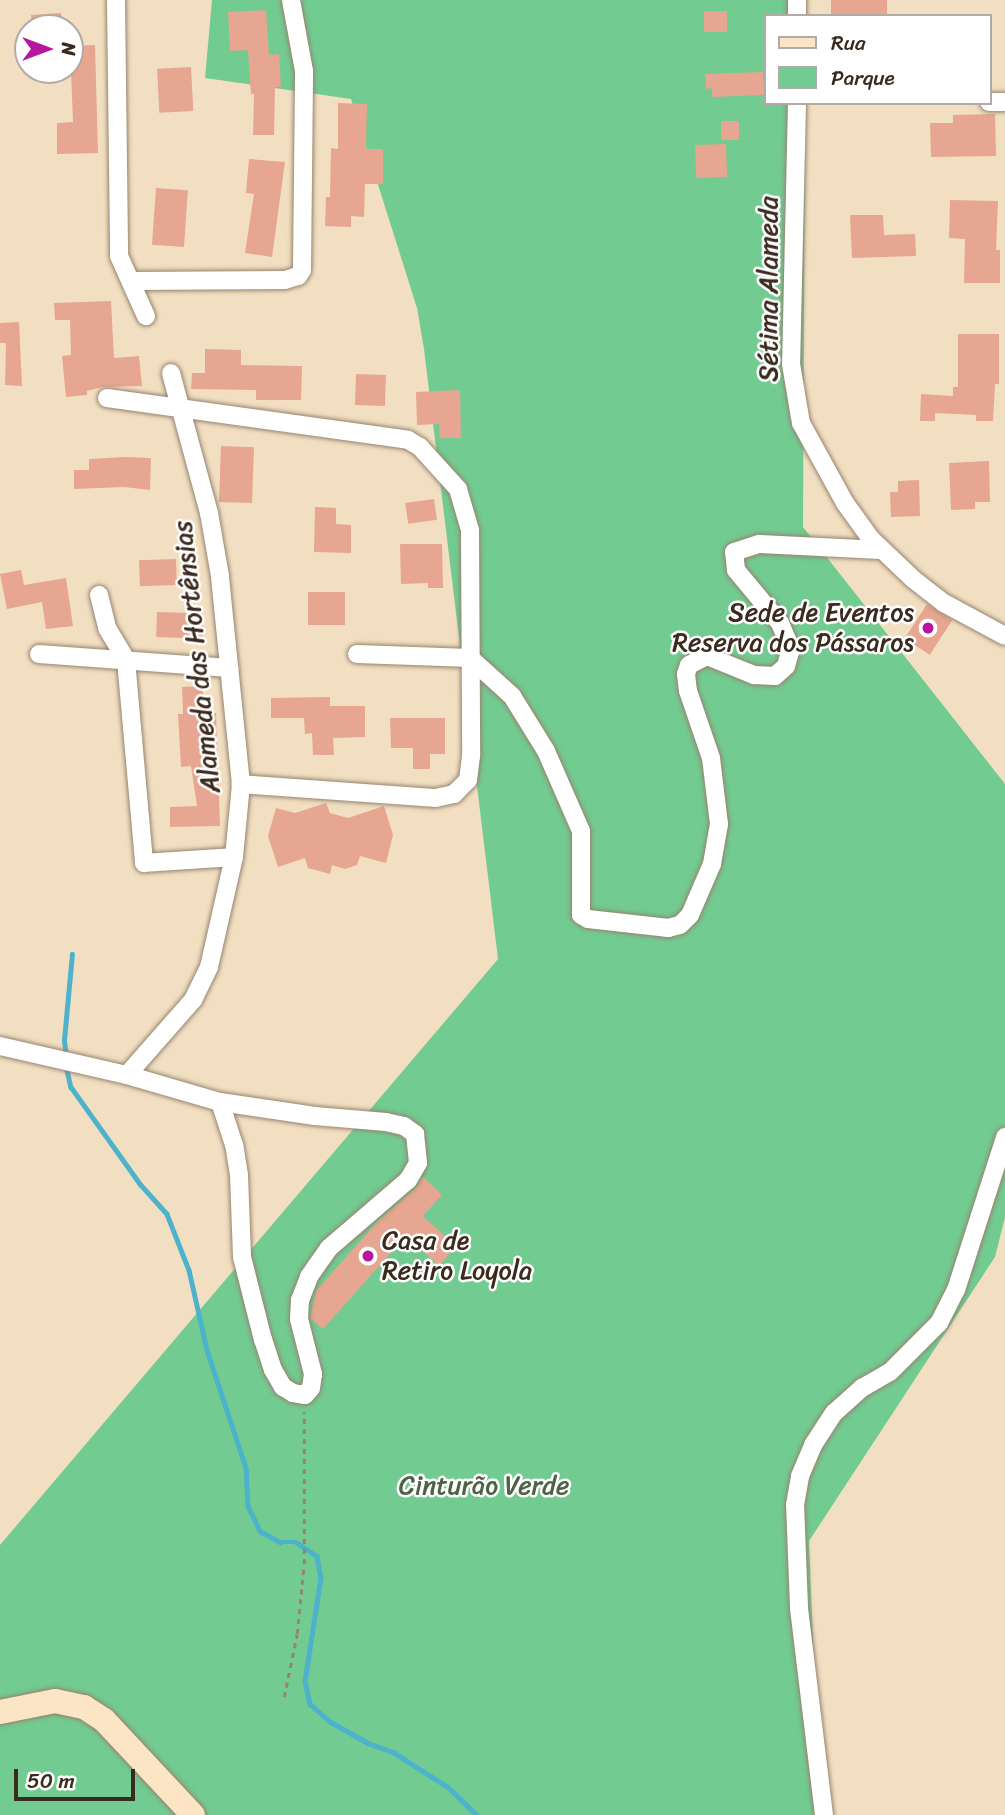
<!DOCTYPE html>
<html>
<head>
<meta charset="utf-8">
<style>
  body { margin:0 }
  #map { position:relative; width:1005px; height:1815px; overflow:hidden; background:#f2dfc1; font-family:Sriracha,sans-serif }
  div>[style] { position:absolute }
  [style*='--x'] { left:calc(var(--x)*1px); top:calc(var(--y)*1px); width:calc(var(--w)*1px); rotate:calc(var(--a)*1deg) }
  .green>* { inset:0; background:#72cb91 }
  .stream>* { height:4.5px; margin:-2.25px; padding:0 2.25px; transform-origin:2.25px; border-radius:2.25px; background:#4db2cc }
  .building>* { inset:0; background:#e6a691; transform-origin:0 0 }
  .path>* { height:2.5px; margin-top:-1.25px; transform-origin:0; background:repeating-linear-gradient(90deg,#968470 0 5px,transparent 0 10px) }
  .roads { filter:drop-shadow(0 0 2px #968470) drop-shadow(0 0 2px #968470) }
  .street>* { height:18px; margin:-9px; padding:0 9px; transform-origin:9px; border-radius:9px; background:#fff }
  .secondary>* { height:24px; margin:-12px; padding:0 12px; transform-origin:12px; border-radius:12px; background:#fce5c4 }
  .dots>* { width:19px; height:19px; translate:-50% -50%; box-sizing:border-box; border:4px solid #fff; border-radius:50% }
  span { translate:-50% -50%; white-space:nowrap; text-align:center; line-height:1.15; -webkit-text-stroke:5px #fff; paint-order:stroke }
  .street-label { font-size:26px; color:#3b2a1e }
  .poi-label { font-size:26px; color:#3b2a1e }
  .right { translate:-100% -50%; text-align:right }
  .left { translate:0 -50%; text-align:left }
  .park-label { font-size:26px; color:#4e6246 }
  .legend { position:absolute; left:764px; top:14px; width:228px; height:91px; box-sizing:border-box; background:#fff; border:2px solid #b1aaa5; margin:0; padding:9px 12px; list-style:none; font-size:21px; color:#3b2a1e }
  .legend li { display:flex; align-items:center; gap:14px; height:35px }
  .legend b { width:35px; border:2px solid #b1aaa5 }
  .north { position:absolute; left:14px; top:14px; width:70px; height:70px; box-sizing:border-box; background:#fff; border:2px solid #b1aaa5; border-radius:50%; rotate:90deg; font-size:19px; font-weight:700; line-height:28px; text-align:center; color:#3b2a1e }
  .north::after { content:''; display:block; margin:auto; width:24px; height:32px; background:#b5179e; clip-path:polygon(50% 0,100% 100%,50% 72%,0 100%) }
  .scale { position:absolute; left:14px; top:1769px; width:121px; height:32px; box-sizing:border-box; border:4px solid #3b2a1e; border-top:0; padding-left:9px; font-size:21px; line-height:24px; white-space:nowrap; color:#3b2a1e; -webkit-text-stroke:5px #fff; paint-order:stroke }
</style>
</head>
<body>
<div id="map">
  <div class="green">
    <i style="clip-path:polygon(212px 0,805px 0,805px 16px,765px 16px,765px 103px,805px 103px,803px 527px,1005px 784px,1005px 1217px,995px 1257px,809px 1541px,820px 1815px,0 1815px,0 1545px,498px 959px,424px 349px,417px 308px,351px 99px,205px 78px)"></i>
  </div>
  <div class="stream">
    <i style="--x:66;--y:1057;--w:17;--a:-97"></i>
    <i style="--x:64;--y:1040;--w:86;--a:-84.7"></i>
    <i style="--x:66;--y:1066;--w:22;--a:77"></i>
    <i style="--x:71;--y:1087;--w:120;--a:54.5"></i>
    <i style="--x:141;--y:1185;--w:39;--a:48"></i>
    <i style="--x:167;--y:1214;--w:60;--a:68.6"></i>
    <i style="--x:189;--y:1270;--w:82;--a:77.3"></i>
    <i style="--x:207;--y:1350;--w:124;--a:71.7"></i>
    <i style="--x:246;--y:1468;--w:38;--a:87"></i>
    <i style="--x:248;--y:1506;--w:28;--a:64"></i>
    <i style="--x:260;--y:1531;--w:23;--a:29"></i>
    <i style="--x:280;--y:1542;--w:16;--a:0"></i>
    <i style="--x:296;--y:1542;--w:25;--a:34"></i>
    <i style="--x:317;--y:1556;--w:22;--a:80"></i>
    <i style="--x:321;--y:1578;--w:104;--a:98.8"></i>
    <i style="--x:305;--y:1681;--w:24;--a:78"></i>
    <i style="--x:310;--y:1704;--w:28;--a:41"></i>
    <i style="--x:331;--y:1722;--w:43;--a:29.6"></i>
    <i style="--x:368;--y:1743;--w:27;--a:20"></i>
    <i style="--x:393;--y:1752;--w:65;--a:32.5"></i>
    <i style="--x:448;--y:1787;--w:40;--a:44"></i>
  </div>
  <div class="building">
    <i style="left:831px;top:0;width:56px;height:16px"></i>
    <i style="clip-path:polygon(266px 10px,269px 55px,279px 54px,281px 87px,275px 87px,274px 135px,253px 135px,254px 94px,251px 94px,248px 50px,230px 51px,228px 12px)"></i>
    <i style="left:704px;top:11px;width:23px;height:21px"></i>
    <i style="left:61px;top:13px;width:15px;height:30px;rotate:86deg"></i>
    <i style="clip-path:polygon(95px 45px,98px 153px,57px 154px,57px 123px,73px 122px,70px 46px)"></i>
    <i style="left:191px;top:67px;width:44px;height:34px;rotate:87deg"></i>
    <i style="clip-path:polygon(763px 72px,764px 95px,712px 97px,712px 88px,706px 89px,705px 74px)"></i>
    <i style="clip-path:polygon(338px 103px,367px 104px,366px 149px,383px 149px,383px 184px,365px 184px,364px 217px,351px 216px,351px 227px,325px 226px,326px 197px,330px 197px,331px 148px,338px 149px)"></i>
    <i style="clip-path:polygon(995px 114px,996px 156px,931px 157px,930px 123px,953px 123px,953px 115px)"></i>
    <i style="left:739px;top:121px;width:19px;height:18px;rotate:90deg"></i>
    <i style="left:726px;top:144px;width:33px;height:31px;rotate:88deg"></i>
    <i style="clip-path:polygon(249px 159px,285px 162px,272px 257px,245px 253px,254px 194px,246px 193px)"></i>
    <i style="left:156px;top:188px;width:32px;height:57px;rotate:4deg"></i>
    <i style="clip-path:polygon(950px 200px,998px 201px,996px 250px,1000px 250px,1000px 283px,964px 283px,965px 239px,949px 238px)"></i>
    <i style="clip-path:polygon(850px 215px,883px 215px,884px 235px,915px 234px,916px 256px,852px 258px)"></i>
    <i style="clip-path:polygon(111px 301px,114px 358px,139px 356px,142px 386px,103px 387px,87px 391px,87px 395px,66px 397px,62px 356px,71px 355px,70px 320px,55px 320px,54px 303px)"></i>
    <i style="clip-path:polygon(19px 322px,22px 386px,5px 385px,6px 343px,0 343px,0 323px)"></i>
    <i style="clip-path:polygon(958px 334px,999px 334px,999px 384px,995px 384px,993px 421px,976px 421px,976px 415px,935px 413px,935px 421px,920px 421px,921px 394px,953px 396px,953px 387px,958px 387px)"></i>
    <i style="clip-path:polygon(205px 349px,241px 350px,241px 365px,302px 366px,301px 400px,256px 400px,256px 390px,191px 389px,192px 373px,205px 373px)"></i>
    <i style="left:356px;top:374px;width:30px;height:31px;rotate:2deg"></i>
    <i style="clip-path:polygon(460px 390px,461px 438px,440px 438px,439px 424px,417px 425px,416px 392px)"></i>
    <i style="left:221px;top:446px;width:33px;height:56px;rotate:2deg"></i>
    <i style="clip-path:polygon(125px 457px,151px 458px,150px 490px,124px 487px,74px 489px,74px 470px,89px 470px,89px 459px)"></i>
    <i style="clip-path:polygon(989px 461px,990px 502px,975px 502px,975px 509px,951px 510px,949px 463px)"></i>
    <i style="clip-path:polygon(919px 480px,920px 516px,891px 517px,890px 492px,898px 492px,898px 481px)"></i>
    <i style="left:434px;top:499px;width:21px;height:29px;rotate:82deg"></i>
    <i style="clip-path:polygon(315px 507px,336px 508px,336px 524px,351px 525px,351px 553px,314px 552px)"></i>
    <i style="clip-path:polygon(400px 544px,442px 544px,443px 588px,428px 588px,428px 583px,401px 584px)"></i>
    <i style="left:176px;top:559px;width:26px;height:37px;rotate:88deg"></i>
    <i style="clip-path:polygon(21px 570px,24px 585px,66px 578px,73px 626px,46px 629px,42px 602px,7px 609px,0 574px)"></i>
    <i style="left:308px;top:592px;width:37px;height:33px"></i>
    <i style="left:927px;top:604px;width:30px;height:41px;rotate:33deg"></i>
    <i style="left:157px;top:612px;width:46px;height:25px;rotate:2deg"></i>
    <i style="clip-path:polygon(203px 686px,203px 713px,216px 713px,220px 826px,170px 827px,170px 807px,197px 806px,191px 766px,181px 767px,178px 714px,183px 714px,182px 687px)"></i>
    <i style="clip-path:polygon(330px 697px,330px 706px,365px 706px,365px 737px,333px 738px,334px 755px,313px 755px,312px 733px,305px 734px,304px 718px,271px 718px,271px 698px)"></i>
    <i style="clip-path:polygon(390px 718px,445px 718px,445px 754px,430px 754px,430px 769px,413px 769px,413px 748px,391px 748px)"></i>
    <i style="clip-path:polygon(326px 803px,330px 813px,348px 818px,384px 806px,393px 835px,386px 863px,360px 856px,357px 865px,345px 869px,332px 865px,330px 874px,308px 868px,305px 858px,278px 867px,268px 836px,276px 808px,295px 813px)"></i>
    <i style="clip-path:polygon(423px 1177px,442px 1195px,423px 1216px,456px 1246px,439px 1266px,406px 1236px,323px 1329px,310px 1318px,316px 1291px,378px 1221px,416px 1188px)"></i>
  </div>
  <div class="path">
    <i style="--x:284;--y:1697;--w:64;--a:-78.3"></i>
    <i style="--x:297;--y:1634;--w:70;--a:-84.3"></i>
    <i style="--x:304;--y:1564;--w:152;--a:-90"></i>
  </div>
  <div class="roads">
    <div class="street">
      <i style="--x:116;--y:0;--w:256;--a:89.3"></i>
      <i style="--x:119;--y:256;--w:66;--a:65.8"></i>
      <i style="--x:797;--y:16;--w:16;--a:-90"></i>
      <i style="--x:989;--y:102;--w:16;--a:0"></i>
      <i style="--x:797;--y:103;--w:261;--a:91.3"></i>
      <i style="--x:791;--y:364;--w:60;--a:80.4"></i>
      <i style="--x:801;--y:423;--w:91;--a:61.2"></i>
      <i style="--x:845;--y:503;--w:44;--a:54.2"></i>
      <i style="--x:871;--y:539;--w:58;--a:43.6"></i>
      <i style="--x:913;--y:579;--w:39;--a:38"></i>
      <i style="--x:944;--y:603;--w:69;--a:28.4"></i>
      <i style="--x:131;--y:281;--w:154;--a:-0.4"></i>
      <i style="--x:285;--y:280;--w:14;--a:-17"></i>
      <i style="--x:298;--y:276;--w:7;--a:-56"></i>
      <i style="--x:302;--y:270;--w:199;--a:-89.4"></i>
      <i style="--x:304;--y:71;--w:72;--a:-100.4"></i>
      <i style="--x:107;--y:398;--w:304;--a:7.9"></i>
      <i style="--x:408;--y:440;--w:14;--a:30"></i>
      <i style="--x:420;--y:447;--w:57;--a:47.9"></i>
      <i style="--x:458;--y:489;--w:43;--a:73.7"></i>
      <i style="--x:470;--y:530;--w:226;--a:89.7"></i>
      <i style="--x:471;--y:756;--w:24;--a:97"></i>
      <i style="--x:468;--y:780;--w:20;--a:135"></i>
      <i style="--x:454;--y:794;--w:19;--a:168"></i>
      <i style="--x:435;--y:798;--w:195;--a:-175.9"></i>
      <i style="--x:99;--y:595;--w:34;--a:76"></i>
      <i style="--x:107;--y:628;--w:37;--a:59"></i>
      <i style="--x:126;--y:660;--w:204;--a:84.9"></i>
      <i style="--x:144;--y:863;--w:90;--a:-3.8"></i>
      <i style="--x:39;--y:654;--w:191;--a:4.2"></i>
      <i style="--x:357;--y:654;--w:113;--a:2"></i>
      <i style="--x:470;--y:658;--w:57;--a:42.1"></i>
      <i style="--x:512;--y:696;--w:65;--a:58.3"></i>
      <i style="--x:546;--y:751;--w:87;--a:66.4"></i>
      <i style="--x:581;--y:831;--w:84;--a:90"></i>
      <i style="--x:581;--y:915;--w:8;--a:30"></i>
      <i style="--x:588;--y:919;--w:81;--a:6.4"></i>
      <i style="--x:668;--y:928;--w:12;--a:-14"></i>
      <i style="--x:680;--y:925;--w:14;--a:-45"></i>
      <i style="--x:690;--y:915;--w:56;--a:-66.7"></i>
      <i style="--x:712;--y:864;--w:41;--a:-80.1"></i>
      <i style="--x:719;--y:824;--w:66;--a:-96.9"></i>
      <i style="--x:711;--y:758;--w:71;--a:-108.9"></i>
      <i style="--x:688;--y:691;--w:17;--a:-97"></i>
      <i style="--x:686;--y:674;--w:9;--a:-72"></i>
      <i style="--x:689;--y:665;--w:20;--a:-27"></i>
      <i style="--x:707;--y:656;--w:51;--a:22"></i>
      <i style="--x:754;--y:675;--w:21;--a:3"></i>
      <i style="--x:775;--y:676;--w:15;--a:-42"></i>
      <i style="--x:786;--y:666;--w:18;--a:-74"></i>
      <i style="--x:791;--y:649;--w:28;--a:-113"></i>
      <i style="--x:780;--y:623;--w:69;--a:-129.7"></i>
      <i style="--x:736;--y:570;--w:18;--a:-96"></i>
      <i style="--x:734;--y:552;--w:26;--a:-18"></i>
      <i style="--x:759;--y:544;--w:123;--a:2.8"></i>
      <i style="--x:0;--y:1046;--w:130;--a:12.9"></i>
      <i style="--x:127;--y:1075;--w:97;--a:16.2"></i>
      <i style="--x:220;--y:1102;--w:96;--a:8.4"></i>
      <i style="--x:315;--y:1116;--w:71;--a:4.8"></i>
      <i style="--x:386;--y:1122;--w:18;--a:13"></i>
      <i style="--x:404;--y:1126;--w:14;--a:36"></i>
      <i style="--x:415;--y:1134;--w:29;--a:84"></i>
      <i style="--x:418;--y:1163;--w:20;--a:120"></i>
      <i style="--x:408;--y:1180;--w:104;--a:139.3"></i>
      <i style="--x:329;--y:1248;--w:35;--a:125"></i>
      <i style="--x:309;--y:1277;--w:25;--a:111"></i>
      <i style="--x:300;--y:1300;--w:19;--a:93"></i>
      <i style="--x:299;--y:1319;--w:57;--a:75.7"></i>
      <i style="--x:313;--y:1374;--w:14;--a:98"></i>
      <i style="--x:311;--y:1388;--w:9;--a:131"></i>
      <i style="--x:305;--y:1395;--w:12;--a:-171"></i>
      <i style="--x:293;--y:1393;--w:12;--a:-149"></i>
      <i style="--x:283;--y:1387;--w:20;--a:-120"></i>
      <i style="--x:273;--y:1370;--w:32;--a:-108"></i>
      <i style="--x:263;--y:1340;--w:86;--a:-104.2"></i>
      <i style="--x:242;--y:1257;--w:82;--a:-92.1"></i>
      <i style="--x:239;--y:1175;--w:30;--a:-99"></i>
      <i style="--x:234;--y:1145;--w:45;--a:-108"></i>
      <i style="--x:127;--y:1075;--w:100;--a:-48.7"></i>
      <i style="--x:193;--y:1000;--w:37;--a:-64"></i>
      <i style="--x:209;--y:967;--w:113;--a:-77.2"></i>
      <i style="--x:234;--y:857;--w:73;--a:-84.5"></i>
      <i style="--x:241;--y:784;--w:209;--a:-95.8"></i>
      <i style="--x:220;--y:576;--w:64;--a:-99.9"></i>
      <i style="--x:209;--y:513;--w:145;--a:-105.2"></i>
      <i style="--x:824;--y:1815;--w:209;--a:-96.9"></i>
      <i style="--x:799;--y:1607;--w:102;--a:-92.2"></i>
      <i style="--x:795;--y:1505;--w:29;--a:-80"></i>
      <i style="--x:800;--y:1476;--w:34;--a:-67"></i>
      <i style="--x:813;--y:1445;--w:38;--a:-57"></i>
      <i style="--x:834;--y:1413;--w:38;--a:-42"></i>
      <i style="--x:862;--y:1388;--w:32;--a:-30"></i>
      <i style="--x:890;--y:1372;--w:69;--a:-45"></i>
      <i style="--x:939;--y:1323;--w:37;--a:-63"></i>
      <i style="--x:956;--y:1290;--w:161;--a:-72.2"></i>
    </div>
    <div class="secondary">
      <i style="--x:0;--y:1712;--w:56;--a:-11.3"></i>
      <i style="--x:55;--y:1701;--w:30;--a:12"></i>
      <i style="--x:84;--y:1707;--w:24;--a:33"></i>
      <i style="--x:104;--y:1720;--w:130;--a:46.9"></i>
    </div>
  </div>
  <div class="dots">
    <i style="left:928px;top:628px;background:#b5179e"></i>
    <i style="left:368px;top:1256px;background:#b5179e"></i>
  </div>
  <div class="street-label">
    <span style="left:769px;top:289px;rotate:-90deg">Sétima Alameda</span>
    <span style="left:197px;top:657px;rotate:-96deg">Alameda das Hortênsias</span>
  </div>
  <div class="poi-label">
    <span class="right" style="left:914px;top:628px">Sede de Eventos<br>Reserva dos Pássaros</span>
    <span class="left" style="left:382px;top:1256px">Casa de<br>Retiro Loyola</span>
  </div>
  <div class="park-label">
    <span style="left:484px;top:1486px">Cinturão Verde</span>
  </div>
  <ul class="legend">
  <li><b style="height:9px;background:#fce5c4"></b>Rua</li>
  <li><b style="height:19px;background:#72cb91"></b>Parque</li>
  </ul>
  <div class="north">N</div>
  <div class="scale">50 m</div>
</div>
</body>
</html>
